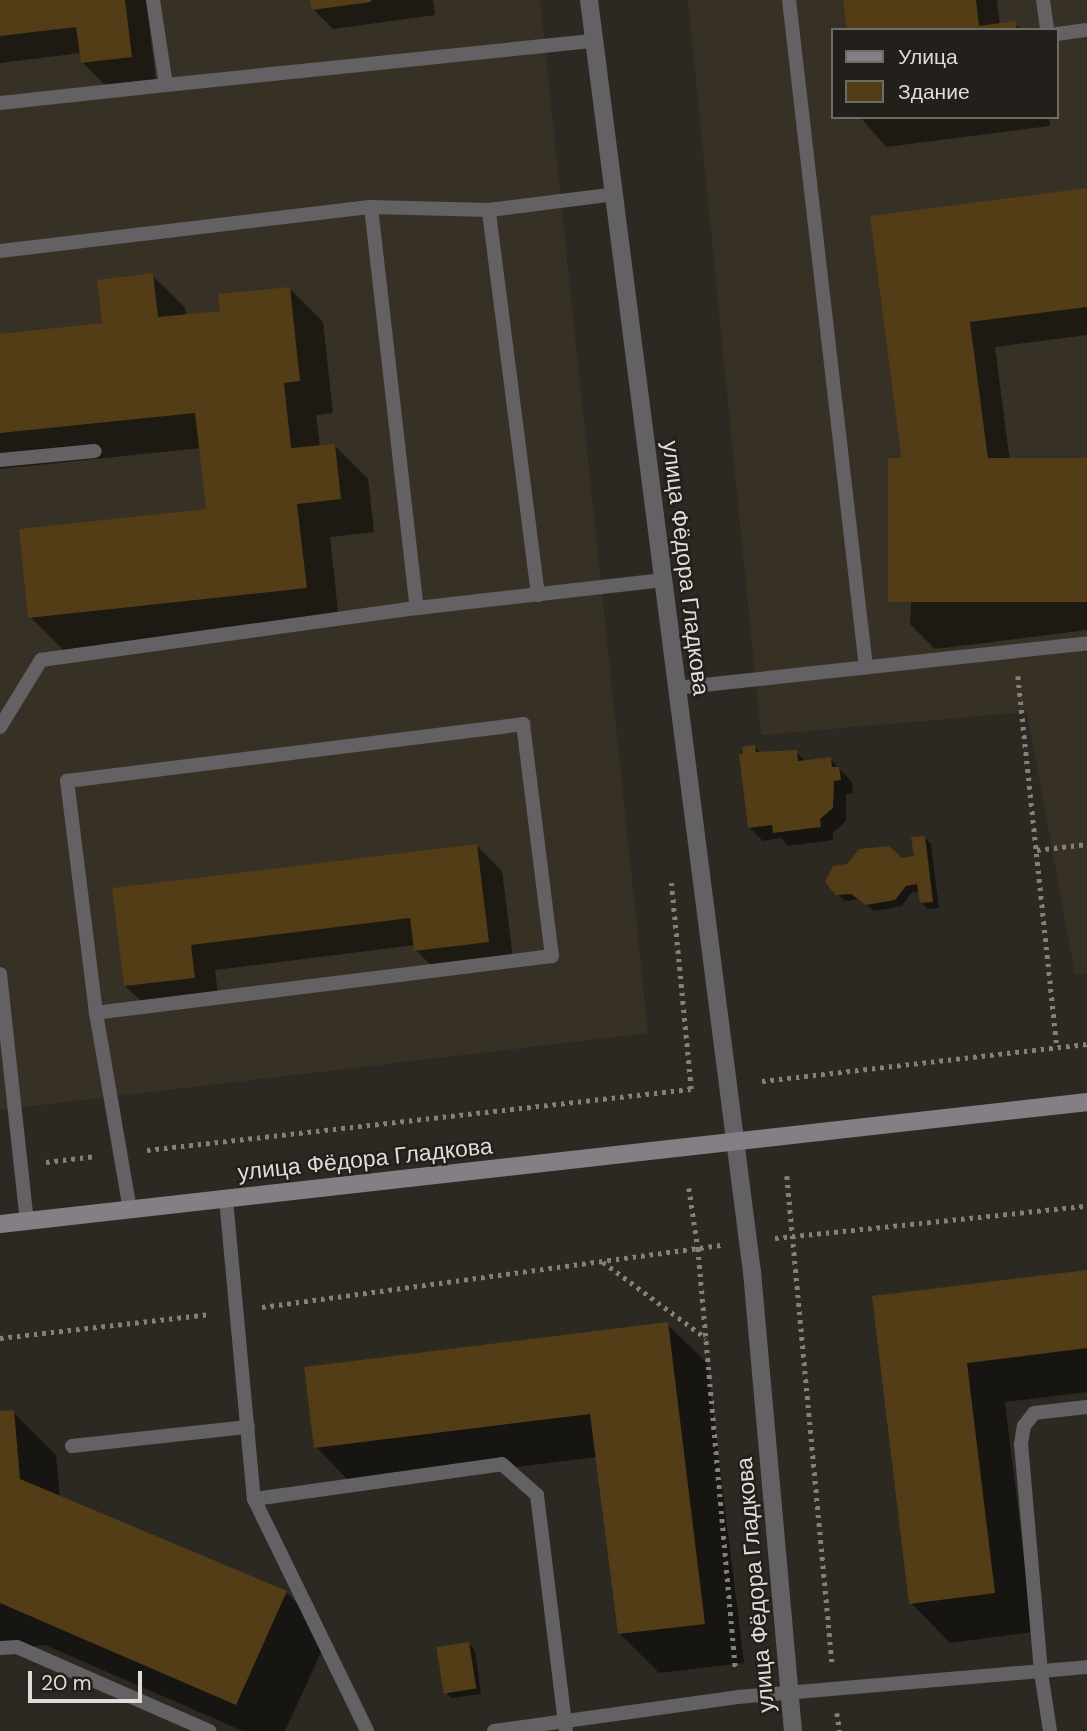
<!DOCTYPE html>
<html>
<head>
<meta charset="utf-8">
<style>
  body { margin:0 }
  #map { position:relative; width:1087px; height:1731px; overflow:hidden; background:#2c2923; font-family:"DM Sans",sans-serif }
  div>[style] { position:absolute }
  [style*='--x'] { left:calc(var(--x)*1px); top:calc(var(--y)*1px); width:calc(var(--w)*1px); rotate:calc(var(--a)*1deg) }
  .built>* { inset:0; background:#373025 }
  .shadow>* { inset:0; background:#0007 }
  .building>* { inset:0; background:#523d16; transform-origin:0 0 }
  .path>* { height:4.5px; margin-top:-2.25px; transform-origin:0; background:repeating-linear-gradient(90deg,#83817c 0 3.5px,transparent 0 8.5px) }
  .lane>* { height:14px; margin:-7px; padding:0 7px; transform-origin:7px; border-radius:7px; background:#636163 }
  .street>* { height:18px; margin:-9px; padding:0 9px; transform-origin:9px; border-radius:9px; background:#636163 }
  .secondary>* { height:18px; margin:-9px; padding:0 9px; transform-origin:9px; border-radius:9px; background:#837f84 }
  span { translate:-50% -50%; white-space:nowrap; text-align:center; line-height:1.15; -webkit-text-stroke:5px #231f1a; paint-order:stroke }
  .street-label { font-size:23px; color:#dfddd9 }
  .legend { position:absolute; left:831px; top:28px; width:228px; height:91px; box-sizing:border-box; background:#231f1a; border:2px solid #6e6b66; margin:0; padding:9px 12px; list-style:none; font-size:21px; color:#dfddd9 }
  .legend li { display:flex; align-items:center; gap:14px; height:35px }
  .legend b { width:35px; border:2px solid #6e6b66 }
  .scale { position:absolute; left:28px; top:1671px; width:114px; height:32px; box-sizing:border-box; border:4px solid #dfddd9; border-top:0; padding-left:9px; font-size:21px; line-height:24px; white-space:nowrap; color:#dfddd9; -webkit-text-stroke:5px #231f1a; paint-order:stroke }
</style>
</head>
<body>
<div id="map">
  <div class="built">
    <i style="clip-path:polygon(0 0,540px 0,648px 1033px,0 1110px)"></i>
    <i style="clip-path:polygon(evenodd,688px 0,1087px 0,1087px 973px,1075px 975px,1027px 712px,761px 735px,688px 0,833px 30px,1057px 30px,1057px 117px,833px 117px,833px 30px)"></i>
  </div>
  <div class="shadow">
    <i style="clip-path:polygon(0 0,146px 0,156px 82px,107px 87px,82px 62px,81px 53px,0 63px)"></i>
    <i style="clip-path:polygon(312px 0,433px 0,435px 15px,333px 29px,313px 9px)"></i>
    <i style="clip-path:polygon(845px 0,997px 0,1000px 25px,1015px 23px,1022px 30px,849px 30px)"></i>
    <i style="clip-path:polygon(860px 117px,1049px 117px,1050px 126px,886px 147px)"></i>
    <i style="clip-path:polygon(1087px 190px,1087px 335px,995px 347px,1011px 470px,1087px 460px,1087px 630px,935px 649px,910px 624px,918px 482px,905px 469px,872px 218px)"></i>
    <i style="clip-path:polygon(152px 275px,185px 308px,186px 316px,222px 312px,290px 289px,323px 322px,333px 413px,316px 415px,320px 447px,335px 446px,368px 479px,374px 532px,330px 537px,339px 621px,63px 650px,30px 617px,208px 510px,201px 448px,0 469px,0 336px,104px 324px)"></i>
    <i style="clip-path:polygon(755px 747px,761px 753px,796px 752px,806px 762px,830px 759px,852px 782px,853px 793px,846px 794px,846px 821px,833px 833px,833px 840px,788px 846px,781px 838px,763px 841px,750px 828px)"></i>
    <i style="clip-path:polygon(924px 837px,931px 844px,939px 908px,928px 909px,922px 903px,920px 891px,912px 892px,902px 906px,874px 911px,859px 899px,844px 901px,838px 894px,901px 860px,916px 858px)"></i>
    <i style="clip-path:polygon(477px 846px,502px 871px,514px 967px,441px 976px,416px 950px,415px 945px,215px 970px,219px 1003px,151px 1011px,125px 986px,114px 890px)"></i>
    <i style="clip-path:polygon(1087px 1272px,1087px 1392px,1005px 1402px,1033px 1632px,950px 1643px,911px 1603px,874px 1298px)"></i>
    <i style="clip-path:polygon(667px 1324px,707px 1363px,744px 1663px,659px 1673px,620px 1634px,597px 1457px,355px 1487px,316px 1447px)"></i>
    <i style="clip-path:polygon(13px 1412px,56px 1455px,60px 1498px,286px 1592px,329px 1635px,285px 1731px,243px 1731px,45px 1645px,0 1649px,0 1413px)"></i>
    <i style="clip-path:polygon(468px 1644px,475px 1650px,481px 1694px,451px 1698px,445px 1691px)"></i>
  </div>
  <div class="building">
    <i style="clip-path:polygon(0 0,125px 0,132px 57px,81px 63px,76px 27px,0 36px)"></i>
    <i style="clip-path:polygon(310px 0,371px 0,371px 2px,312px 10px)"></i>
    <i style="clip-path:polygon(843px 0,976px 0,979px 26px,1016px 21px,1017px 30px,847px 30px)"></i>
    <i style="clip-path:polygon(1087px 188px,1087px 307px,970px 322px,988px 459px,903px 470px,870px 216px)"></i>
    <i style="clip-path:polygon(153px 273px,158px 317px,220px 311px,218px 294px,290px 287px,300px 381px,284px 383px,291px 448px,335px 444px,341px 499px,297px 504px,307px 588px,28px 618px,19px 529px,206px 509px,195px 413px,0 433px,0 334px,102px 323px,97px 280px)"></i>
    <i style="left:1087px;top:458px;width:144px;height:199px;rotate:90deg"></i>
    <i style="clip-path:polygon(755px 745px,756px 752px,797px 750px,798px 761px,831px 757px,832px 767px,839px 767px,841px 780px,834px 781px,833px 808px,820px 819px,821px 827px,773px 833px,772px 825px,748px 828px,739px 754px,743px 754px,742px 747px)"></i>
    <i style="clip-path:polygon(925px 836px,933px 902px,920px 903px,917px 884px,906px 886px,895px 900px,866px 905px,851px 894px,836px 895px,825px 882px,833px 866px,847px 864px,859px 849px,889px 846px,902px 858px,914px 856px,911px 837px)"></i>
    <i style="clip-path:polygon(477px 844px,489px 942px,414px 951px,410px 918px,191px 945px,195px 978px,124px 986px,112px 888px)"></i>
    <i style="clip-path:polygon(1087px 1270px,1087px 1348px,967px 1363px,995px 1593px,909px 1604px,872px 1296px)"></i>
    <i style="clip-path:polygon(668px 1322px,705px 1624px,618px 1634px,590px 1414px,314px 1448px,304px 1367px)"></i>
    <i style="clip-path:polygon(14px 1410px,20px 1479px,287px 1591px,236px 1705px,0 1603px,0 1411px)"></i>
    <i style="left:469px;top:1642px;width:47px;height:33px;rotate:81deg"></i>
  </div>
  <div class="path">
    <i style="--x:1018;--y:676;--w:373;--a:84"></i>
    <i style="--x:1037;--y:850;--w:50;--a:-6.8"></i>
    <i style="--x:762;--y:1081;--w:327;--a:-6.5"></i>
    <i style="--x:147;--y:1150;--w:547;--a:-6.4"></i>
    <i style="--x:691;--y:1089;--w:207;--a:-95.5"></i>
    <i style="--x:46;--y:1162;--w:50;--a:-6.8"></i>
    <i style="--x:787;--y:1176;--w:489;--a:84.7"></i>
    <i style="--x:689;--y:1188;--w:61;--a:81.5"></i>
    <i style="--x:698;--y:1248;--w:425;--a:84.9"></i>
    <i style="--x:775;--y:1238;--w:314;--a:-5.9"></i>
    <i style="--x:603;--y:1262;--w:128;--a:36.4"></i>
    <i style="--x:262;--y:1307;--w:463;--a:-7.7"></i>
    <i style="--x:0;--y:1338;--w:212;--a:-6.5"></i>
    <i style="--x:837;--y:1713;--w:18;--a:81"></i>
  </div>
  <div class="lane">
    <i style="--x:153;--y:0;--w:86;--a:81.3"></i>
    <i style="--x:166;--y:85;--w:430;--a:-5.9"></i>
    <i style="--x:789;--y:0;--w:672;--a:83.42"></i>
    <i style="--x:1043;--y:0;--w:30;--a:82"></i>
    <i style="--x:1057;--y:34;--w:30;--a:-8"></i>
    <i style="--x:0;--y:103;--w:167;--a:-6.2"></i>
    <i style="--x:371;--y:207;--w:404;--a:83.5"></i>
    <i style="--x:0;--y:251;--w:374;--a:-6.8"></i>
    <i style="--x:371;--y:207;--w:118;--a:1.5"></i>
    <i style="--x:0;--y:460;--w:95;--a:-5.4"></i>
    <i style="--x:538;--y:595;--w:388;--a:-97.3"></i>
    <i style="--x:489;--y:210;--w:127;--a:-7.2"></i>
    <i style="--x:676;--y:688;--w:413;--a:-6.2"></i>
    <i style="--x:0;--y:727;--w:79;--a:-58.5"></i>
    <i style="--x:41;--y:660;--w:380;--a:-7.9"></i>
    <i style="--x:417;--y:608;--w:248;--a:-6.5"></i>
    <i style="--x:0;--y:974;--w:248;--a:83.8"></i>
    <i style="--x:96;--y:1013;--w:234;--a:-97.1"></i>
    <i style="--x:67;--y:781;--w:460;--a:-7.1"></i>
    <i style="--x:523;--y:724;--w:234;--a:82.9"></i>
    <i style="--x:552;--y:956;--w:460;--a:172.9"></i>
    <i style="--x:96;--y:1013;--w:200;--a:80.2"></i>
    <i style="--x:226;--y:1199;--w:301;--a:84.7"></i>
    <i style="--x:254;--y:1499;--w:258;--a:64"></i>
    <i style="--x:72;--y:1446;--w:177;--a:-6.2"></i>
    <i style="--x:254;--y:1499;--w:250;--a:-8"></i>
    <i style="--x:502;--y:1464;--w:47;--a:41.5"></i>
    <i style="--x:537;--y:1495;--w:237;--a:83"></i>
    <i style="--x:0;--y:1648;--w:17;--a:-3"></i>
    <i style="--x:17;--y:1647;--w:210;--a:23.6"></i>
    <i style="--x:494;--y:1731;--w:246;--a:-7.9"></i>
    <i style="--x:738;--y:1697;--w:350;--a:-4.9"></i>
    <i style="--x:1050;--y:1731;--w:60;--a:-98.7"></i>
    <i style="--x:1041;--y:1672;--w:229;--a:-95"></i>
    <i style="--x:1021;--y:1444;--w:18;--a:-81"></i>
    <i style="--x:1024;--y:1426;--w:16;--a:-52"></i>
    <i style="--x:1034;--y:1413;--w:53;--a:-6.5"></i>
  </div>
  <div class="street">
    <i style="--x:589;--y:0;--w:1282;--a:82.7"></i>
    <i style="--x:752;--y:1272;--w:461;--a:84.9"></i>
  </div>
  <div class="secondary">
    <i style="--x:0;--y:1224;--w:1094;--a:-6.4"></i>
  </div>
  <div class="street-label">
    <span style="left:686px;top:568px;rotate:83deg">улица Фёдора Гладкова</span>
    <span style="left:365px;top:1159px;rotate:-6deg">улица Фёдора Гладкова</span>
    <span style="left:755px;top:1585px;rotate:-95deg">улица Фёдора Гладкова</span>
  </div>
  <ul class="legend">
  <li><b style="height:9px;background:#837f84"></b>Улица</li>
  <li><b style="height:19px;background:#523d16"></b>Здание</li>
  </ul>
  <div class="scale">20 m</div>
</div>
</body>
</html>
